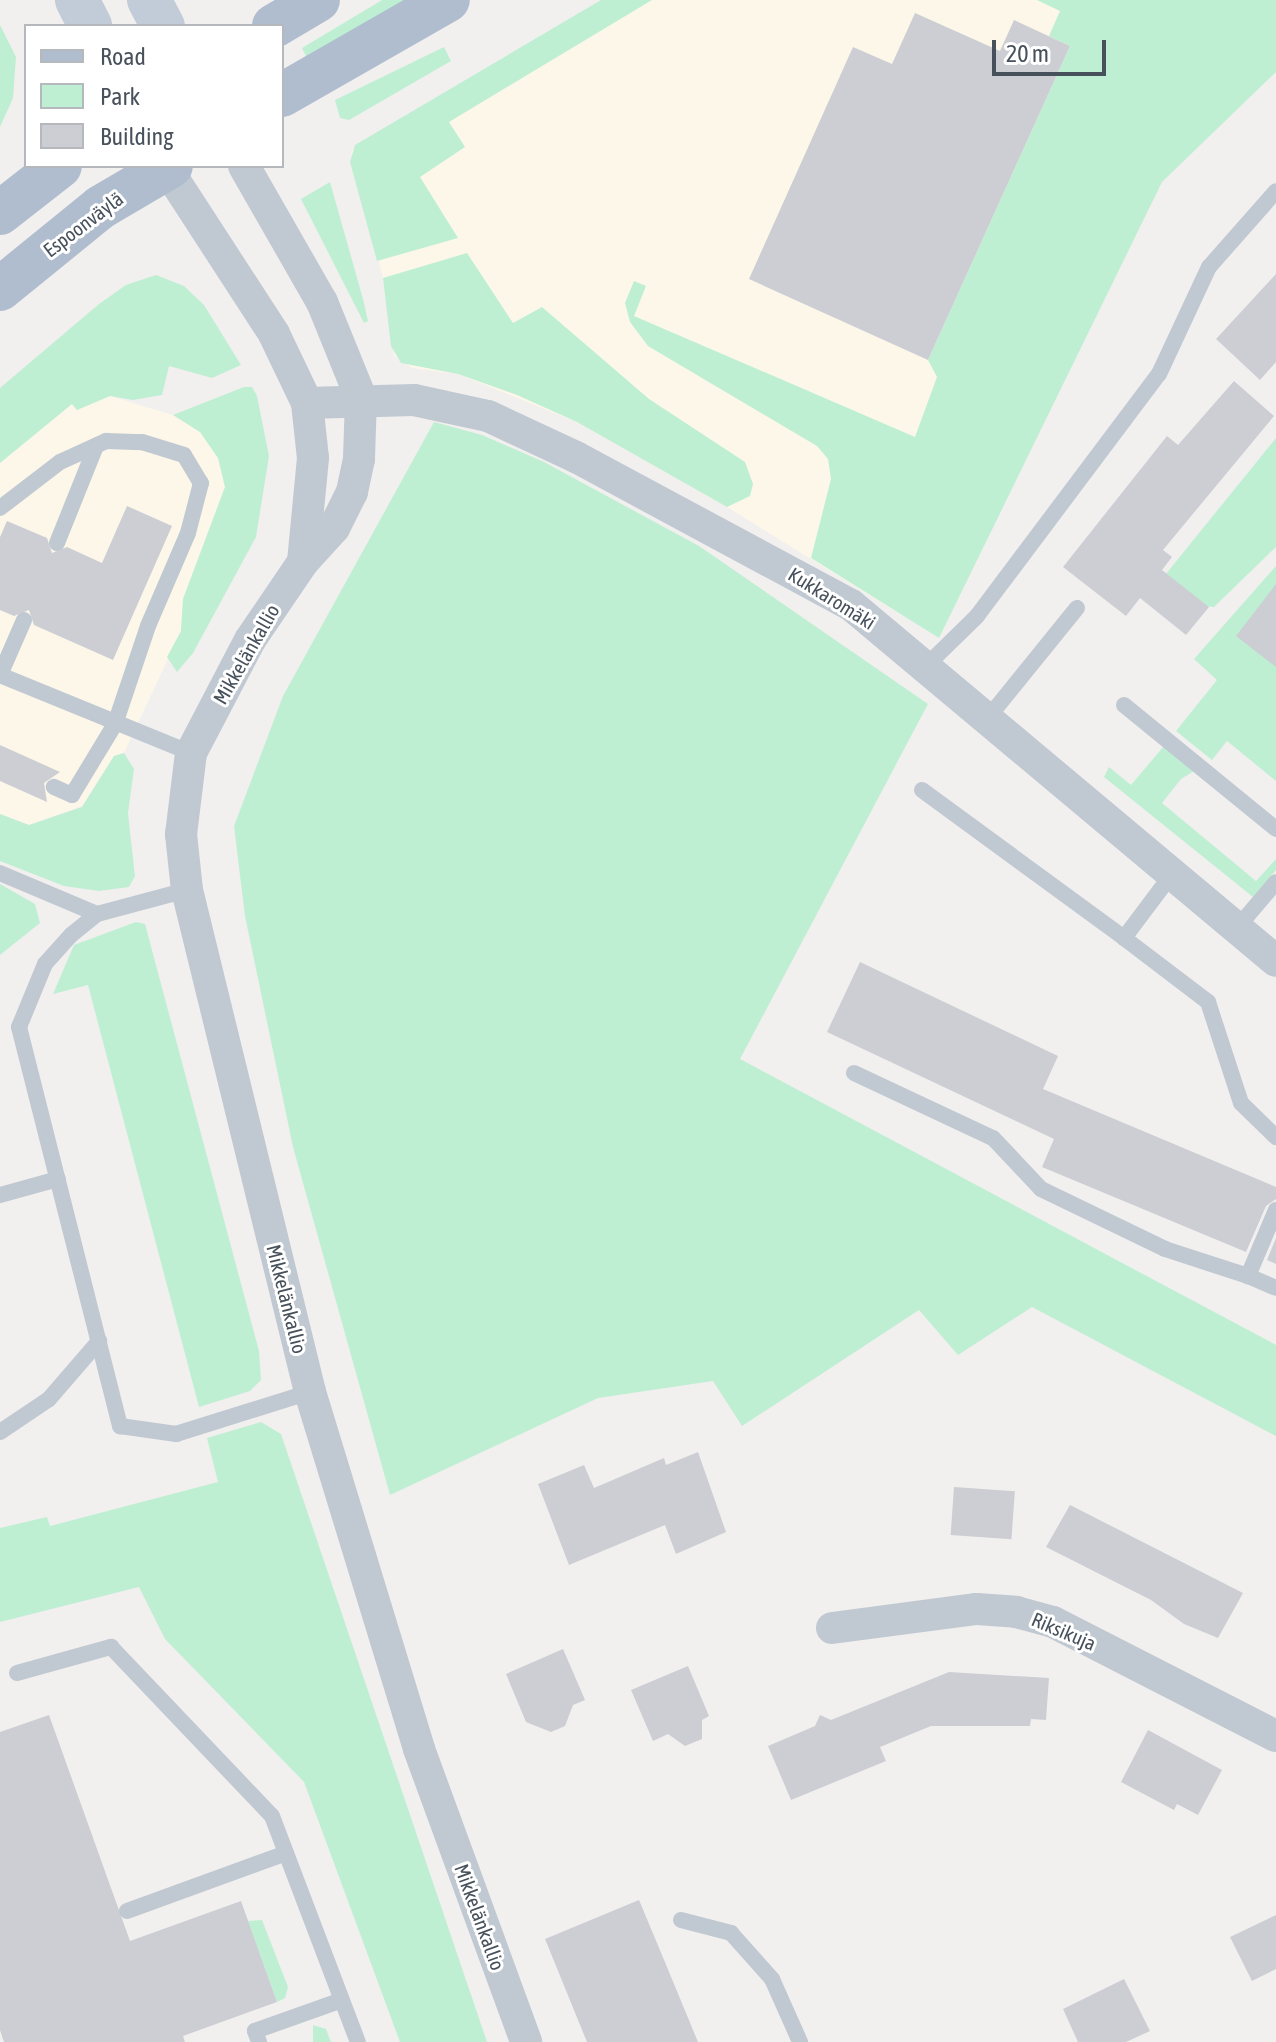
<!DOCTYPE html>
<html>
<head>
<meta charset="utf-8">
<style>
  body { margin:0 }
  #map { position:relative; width:1276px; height:2042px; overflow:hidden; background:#f2efef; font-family:"Asap Condensed",sans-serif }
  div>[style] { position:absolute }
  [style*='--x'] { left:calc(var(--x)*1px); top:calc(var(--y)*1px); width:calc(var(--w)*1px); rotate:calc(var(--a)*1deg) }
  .commercial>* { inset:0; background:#fcf7e9 }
  .green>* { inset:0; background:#beefd3 }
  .building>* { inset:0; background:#ccced4; transform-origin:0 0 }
  .service>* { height:16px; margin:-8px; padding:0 8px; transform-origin:8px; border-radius:8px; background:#c0c9d1 }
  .minor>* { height:32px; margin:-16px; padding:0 16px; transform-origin:16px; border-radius:16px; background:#c0c9d1 }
  .secondary>* { height:44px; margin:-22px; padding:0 22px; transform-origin:22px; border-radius:22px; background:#c2cbd8 }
  .primary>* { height:44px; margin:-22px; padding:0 22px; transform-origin:22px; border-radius:22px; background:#afbdce }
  span { translate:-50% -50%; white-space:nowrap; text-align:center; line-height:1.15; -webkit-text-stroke:6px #fff; paint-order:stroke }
  .street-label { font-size:20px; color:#47515c }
  .legend { position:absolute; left:24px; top:24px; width:260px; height:144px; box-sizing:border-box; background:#fff; border:2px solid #b5b9be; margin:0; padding:10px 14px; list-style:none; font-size:24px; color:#47515c }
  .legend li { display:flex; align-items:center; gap:16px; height:40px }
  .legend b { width:40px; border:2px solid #b5b9be }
  .scale { position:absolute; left:992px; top:40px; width:114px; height:36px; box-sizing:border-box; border:4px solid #47515c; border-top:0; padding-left:10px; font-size:24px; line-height:28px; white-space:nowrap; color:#47515c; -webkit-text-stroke:6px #fff; paint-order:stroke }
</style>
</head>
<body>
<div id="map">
  <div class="commercial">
    <i style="clip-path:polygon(601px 0,1110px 0,895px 611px,727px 507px,577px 422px,458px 374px,412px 368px,394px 356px,383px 278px,351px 151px)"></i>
    <i style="clip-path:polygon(110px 396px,173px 415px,200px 432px,218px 458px,225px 487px,183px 599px,181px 631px,124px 753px,114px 756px,82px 806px,29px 825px,0 814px,0 463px,72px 404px,77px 410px)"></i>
  </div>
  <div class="green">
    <i style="clip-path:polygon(382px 0,408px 0,308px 60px,302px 48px)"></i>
    <i style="clip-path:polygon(601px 0,652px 0,449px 122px,465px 147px,420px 177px,458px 238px,377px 261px,350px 162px,355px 145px)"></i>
    <i style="clip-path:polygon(1037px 0,1276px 0,1276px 72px,1162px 182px,939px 638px,811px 558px,831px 479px,828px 459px,817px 446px,648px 346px,630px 322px,625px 303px,634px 281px,646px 286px,634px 316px,915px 437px,937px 377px,928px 360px,1070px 46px,1049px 36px,1060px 11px)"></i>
    <i style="clip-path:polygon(0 25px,16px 57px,13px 98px,0 127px)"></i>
    <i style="clip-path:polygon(444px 47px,451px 61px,349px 120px,340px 118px,335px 100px)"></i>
    <i style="clip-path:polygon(330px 182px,363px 299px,368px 321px,364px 323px,301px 199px)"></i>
    <i style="clip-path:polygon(467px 253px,513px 323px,542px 307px,649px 399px,745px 462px,753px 484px,750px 496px,727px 507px,577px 422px,517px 395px,458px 374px,401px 363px,391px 346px,383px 278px)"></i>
    <i style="clip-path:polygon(156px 275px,184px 286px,204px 305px,241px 365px,212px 378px,169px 366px,162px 395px,133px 400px,110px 396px,77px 410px,72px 404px,0 463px,0 388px,99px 304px,126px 285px)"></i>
    <i style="clip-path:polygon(244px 387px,252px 387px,257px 396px,269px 456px,256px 537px,193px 653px,177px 672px,167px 657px,181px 631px,183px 599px,225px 487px,218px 458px,200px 432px,173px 415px)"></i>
    <i style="clip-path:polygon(434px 422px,482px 435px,544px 462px,699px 546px,928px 704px,740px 1059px,1276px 1345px,1276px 1436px,1032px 1307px,958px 1355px,919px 1310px,742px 1426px,713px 1381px,598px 1398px,390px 1495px,293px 1147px,245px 916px,234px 826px,283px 696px)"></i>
    <i style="clip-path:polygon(1276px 438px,1276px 547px,1214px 607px,1144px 601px)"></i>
    <i style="clip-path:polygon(1276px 566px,1276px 781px,1227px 741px,1212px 760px,1176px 731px,1217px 680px,1194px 659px)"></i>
    <i style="clip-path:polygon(1164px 746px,1194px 771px,1181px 779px,1162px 803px,1256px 881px,1276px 859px,1276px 870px,1253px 897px,1104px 777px,1109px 767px,1131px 785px)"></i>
    <i style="clip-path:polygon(124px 753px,134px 769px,128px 813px,135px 876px,129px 887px,99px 891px,64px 886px,0 861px,0 814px,29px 825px,82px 807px,114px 756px)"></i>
    <i style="clip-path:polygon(0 884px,35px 904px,40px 923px,0 955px)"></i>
    <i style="clip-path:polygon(136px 922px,145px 924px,259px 1351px,261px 1380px,250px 1391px,199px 1407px,88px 985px,53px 994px,74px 945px)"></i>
    <i style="clip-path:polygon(261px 1422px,281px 1434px,487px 2042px,400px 2042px,304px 1782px,165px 1639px,139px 1587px,0 1622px,0 1528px,47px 1517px,50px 1526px,218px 1482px,207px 1438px)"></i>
    <i style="clip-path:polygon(262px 1920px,288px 1987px,285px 1998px,277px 2002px,248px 1921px)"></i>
    <i style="clip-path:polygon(313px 2025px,326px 2029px,331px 2042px,313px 2042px)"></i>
  </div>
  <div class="building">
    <i style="clip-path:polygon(915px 13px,1000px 51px,1014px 20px,1070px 46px,928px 360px,749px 279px,853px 47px,892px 64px)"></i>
    <i style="clip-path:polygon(1276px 274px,1276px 362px,1260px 380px,1216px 339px)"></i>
    <i style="clip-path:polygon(1234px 381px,1274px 416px,1163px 550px,1172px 557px,1162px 570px,1209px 607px,1186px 635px,1140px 598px,1126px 616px,1063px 567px,1167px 436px,1178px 445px)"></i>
    <i style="clip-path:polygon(127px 506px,172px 526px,113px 660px,34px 625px,29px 610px,14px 616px,0 610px,0 537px,7px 521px,47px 538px,52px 553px,67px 547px,102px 563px)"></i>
    <i style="clip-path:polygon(1276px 584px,1276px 667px,1236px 636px)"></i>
    <i style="clip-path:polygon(0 745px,60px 772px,44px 783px,47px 802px,0 781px)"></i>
    <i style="clip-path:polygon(860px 962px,1058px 1056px,1043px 1089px,1276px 1187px,1276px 1199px,1266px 1206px,1246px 1252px,1042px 1167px,1054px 1139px,827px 1032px)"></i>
    <i style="clip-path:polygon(1276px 1238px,1276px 1264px,1267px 1260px)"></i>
    <i style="clip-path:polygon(698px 1452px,726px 1532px,676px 1554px,665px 1525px,569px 1565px,538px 1484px,584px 1465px,594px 1488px,664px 1458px,666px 1465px)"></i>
    <i style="left:954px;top:1487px;width:61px;height:48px;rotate:4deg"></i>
    <i style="clip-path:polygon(1070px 1505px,1243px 1593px,1218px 1638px,1184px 1624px,1151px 1600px,1046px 1547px)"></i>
    <i style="clip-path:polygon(563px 1649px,585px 1700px,573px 1705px,565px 1726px,551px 1732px,526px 1722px,506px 1674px)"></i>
    <i style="clip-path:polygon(688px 1666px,709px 1716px,702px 1720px,702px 1739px,685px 1746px,668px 1734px,653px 1741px,631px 1690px)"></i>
    <i style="clip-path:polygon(949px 1672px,1049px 1678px,1046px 1720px,1031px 1719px,1030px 1726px,931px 1726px,880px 1747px,886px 1761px,791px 1800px,768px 1746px,815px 1726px,820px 1715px,831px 1720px)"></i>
    <i style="clip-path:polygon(49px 1715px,130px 1941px,241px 1901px,277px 2002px,183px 2036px,185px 2042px,4px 2042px,0 2030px,0 1732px)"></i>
    <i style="clip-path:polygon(1148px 1730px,1222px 1770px,1198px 1815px,1177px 1804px,1174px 1810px,1121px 1782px)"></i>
    <i style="clip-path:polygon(639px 1900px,662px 1955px,698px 2042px,587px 2042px,545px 1939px)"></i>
    <i style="clip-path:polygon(1276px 1915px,1276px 1969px,1252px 1981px,1230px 1937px)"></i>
    <i style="clip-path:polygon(1124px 1979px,1150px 2031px,1126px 2042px,1078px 2042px,1063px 2009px)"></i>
  </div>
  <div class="service">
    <i style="--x:0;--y:508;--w:76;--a:-37.5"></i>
    <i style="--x:60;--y:462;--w:51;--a:-24.5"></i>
    <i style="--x:106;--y:441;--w:36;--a:2"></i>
    <i style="--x:142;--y:442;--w:44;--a:17.2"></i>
    <i style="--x:184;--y:455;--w:33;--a:59"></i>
    <i style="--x:201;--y:483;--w:52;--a:104.6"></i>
    <i style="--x:188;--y:533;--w:101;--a:113.3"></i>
    <i style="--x:148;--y:626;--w:103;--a:108.6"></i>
    <i style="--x:115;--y:724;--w:83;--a:121.2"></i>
    <i style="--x:72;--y:795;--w:20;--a:-156"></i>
    <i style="--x:57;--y:543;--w:105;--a:-68.1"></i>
    <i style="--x:925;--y:667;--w:73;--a:-44.4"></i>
    <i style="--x:977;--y:616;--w:303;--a:-53.1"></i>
    <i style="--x:1159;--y:374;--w:118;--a:-65"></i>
    <i style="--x:1209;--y:267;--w:101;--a:-48.6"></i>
    <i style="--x:0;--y:675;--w:206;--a:22.2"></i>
    <i style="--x:0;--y:675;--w:60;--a:-66.4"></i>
    <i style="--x:1124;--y:705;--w:196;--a:39.2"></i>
    <i style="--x:987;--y:719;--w:143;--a:-51"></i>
    <i style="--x:922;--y:790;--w:250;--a:36.2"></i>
    <i style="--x:1124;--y:938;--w:80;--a:-53.1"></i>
    <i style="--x:0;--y:873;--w:105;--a:22.9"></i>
    <i style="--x:187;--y:890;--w:93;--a:165.1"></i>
    <i style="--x:97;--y:914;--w:33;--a:141"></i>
    <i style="--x:71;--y:935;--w:39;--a:132"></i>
    <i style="--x:45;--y:964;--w:68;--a:112.4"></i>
    <i style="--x:19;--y:1027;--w:412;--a:75.8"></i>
    <i style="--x:120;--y:1426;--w:57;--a:8.1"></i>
    <i style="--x:176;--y:1434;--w:140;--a:-17.4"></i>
    <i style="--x:1237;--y:928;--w:60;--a:-49.7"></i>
    <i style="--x:1124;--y:938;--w:106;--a:37.3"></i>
    <i style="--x:1208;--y:1002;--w:106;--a:71.9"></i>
    <i style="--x:1241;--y:1103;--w:49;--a:44.2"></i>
    <i style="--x:854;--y:1073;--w:153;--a:25.1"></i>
    <i style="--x:993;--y:1138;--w:70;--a:46.7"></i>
    <i style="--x:1041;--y:1189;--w:138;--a:25.8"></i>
    <i style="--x:1165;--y:1249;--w:87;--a:18"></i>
    <i style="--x:0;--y:1195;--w:60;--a:-15.4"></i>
    <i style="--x:1276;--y:1210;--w:72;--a:113"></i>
    <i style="--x:1248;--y:1276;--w:30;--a:23"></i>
    <i style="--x:0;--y:1432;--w:59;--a:-34"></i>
    <i style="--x:49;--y:1399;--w:77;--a:-49.2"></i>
    <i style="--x:17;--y:1673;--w:98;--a:-15.5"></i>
    <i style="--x:111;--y:1647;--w:233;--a:46.4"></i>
    <i style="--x:272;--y:1816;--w:242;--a:69.2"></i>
    <i style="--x:127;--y:1911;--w:169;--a:-20"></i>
    <i style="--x:681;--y:1920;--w:52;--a:14.6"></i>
    <i style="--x:731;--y:1933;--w:62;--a:48.3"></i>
    <i style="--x:772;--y:1979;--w:69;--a:66"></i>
    <i style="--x:259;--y:2042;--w:12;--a:-110"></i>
    <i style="--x:255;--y:2031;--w:92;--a:-19.6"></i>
  </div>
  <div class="minor">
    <i style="--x:244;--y:166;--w:157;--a:60.2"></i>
    <i style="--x:322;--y:302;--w:104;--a:67.9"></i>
    <i style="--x:361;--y:398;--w:61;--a:91.9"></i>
    <i style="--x:359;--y:459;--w:34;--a:102"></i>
    <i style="--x:352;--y:492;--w:40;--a:116.6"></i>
    <i style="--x:334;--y:528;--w:46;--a:132.4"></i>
    <i style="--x:303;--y:562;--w:94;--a:124.2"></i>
    <i style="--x:250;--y:640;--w:127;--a:117.6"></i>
    <i style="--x:191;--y:753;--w:82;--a:97"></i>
    <i style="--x:181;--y:834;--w:56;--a:83.9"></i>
    <i style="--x:187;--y:890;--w:517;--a:76.23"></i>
    <i style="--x:310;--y:1392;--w:373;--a:73"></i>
    <i style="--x:419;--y:1749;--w:312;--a:69.9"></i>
    <i style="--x:167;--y:169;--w:197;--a:57"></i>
    <i style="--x:274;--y:334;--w:76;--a:64.4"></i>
    <i style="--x:307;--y:403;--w:55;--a:83.8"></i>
    <i style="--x:313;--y:458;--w:104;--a:95.5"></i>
    <i style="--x:307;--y:403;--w:107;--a:-1.6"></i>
    <i style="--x:414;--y:400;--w:76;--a:12.2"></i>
    <i style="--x:488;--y:416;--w:97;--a:25"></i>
    <i style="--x:576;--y:457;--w:312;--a:28.3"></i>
    <i style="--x:851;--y:605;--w:554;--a:39.95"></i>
    <i style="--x:832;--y:1628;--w:146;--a:-7.5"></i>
    <i style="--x:977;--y:1609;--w:39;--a:4"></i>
    <i style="--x:1016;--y:1612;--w:38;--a:15"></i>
    <i style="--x:1053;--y:1622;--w:250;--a:27.1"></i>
  </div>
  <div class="secondary">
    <i style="--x:77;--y:0;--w:29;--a:63"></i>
    <i style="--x:149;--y:0;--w:30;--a:62"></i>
  </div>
  <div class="primary">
    <i style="--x:274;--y:26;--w:51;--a:-30.6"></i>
    <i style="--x:282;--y:95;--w:191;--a:-29.8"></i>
    <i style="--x:0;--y:213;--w:76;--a:-38.1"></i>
    <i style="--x:0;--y:289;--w:130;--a:-39.1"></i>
    <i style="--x:101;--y:207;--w:81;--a:-30.4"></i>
  </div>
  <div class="street-label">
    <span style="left:83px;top:224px;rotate:-37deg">Espoonväylä</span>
    <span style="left:832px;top:598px;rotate:32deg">Kukkaromäki</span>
    <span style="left:246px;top:654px;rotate:-60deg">Mikkelänkallio</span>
    <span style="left:287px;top:1299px;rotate:76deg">Mikkelänkallio</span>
    <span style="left:1064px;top:1631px;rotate:23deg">Riksikuja</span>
    <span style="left:480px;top:1917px;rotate:70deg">Mikkelänkallio</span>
  </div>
  <ul class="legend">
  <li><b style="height:10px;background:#afbdce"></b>Road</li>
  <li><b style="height:22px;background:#beefd3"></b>Park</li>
  <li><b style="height:22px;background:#ccced4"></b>Building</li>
  </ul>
  <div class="scale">20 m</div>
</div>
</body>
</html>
